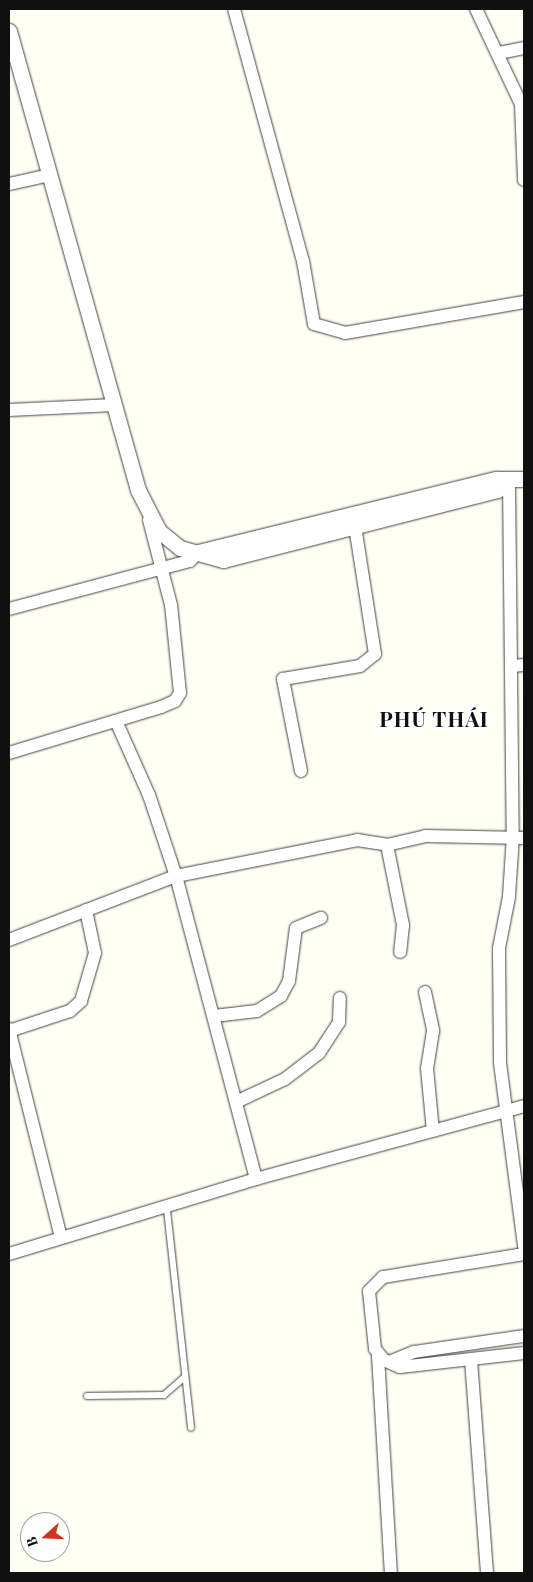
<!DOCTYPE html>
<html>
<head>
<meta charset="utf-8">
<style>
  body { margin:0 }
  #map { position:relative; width:533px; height:1582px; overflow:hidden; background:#fffff4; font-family:"Playfair Display",serif }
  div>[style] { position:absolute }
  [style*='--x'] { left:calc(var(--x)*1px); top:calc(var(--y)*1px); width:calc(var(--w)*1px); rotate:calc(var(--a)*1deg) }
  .roads { filter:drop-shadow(0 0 1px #434343) drop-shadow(0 0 1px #434343) }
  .service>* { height:6px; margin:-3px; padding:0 3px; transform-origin:3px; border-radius:3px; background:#fff }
  .minor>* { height:12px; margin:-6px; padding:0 6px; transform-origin:6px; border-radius:6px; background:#fff }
  .tertiary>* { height:15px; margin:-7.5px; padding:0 7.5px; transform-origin:7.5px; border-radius:7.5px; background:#fff }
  span { translate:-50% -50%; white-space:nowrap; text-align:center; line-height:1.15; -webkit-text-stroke:5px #fff; paint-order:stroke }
  .district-label { font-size:21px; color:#101010; font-weight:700; letter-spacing:1px }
  .frame { position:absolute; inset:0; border:10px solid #101010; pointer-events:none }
  .north { position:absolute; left:20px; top:1512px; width:50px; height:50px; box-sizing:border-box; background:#fff; border:1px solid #9f9f9f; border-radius:50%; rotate:250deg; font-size:14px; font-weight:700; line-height:20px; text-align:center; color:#101010 }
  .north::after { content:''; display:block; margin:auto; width:18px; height:22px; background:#c93720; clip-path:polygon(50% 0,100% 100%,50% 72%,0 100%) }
</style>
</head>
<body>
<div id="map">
  <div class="roads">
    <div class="service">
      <i style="--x:167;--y:1210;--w:219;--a:83.7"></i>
      <i style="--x:87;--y:1396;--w:77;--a:-0.7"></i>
      <i style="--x:164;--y:1395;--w:28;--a:-41"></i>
    </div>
    <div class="minor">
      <i style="--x:234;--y:9;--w:261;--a:74.7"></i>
      <i style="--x:303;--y:261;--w:64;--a:80.1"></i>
      <i style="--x:314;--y:324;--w:32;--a:16"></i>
      <i style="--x:345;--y:333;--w:182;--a:-9.8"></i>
      <i style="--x:476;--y:9;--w:105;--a:64.7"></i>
      <i style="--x:521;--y:104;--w:76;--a:87.7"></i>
      <i style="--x:499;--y:53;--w:25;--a:-11"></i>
      <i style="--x:9;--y:184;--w:42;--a:-12.4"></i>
      <i style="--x:9;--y:410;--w:105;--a:-2.7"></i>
      <i style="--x:509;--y:481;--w:355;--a:89.4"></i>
      <i style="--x:513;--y:836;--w:61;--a:93.8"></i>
      <i style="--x:509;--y:897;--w:52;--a:101.1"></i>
      <i style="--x:499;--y:948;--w:115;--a:89.5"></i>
      <i style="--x:500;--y:1063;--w:185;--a:82.5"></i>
      <i style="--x:9;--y:609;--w:187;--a:-14.9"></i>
      <i style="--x:190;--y:561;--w:12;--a:-48"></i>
      <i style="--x:511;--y:666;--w:13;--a:-4"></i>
      <i style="--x:116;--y:721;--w:81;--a:66"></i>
      <i style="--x:149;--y:795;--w:85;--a:71.6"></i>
      <i style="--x:176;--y:876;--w:313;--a:75.2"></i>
      <i style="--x:9;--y:753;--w:159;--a:-16.8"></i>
      <i style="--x:161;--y:707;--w:15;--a:-23"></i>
      <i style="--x:175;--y:701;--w:9;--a:-58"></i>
      <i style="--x:180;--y:693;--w:88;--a:-95.8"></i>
      <i style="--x:171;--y:605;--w:88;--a:-104.5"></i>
      <i style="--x:301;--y:771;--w:94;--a:-101.1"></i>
      <i style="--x:283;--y:679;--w:78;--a:-9.6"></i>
      <i style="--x:360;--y:666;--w:19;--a:-39"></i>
      <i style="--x:375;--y:654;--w:130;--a:-98.9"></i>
      <i style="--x:387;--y:845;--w:82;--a:78.7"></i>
      <i style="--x:403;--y:925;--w:27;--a:96"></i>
      <i style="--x:9;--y:940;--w:179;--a:-21"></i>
      <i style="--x:176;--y:876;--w:185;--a:-11.2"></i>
      <i style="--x:357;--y:840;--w:30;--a:9"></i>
      <i style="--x:387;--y:845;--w:39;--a:-13"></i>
      <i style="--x:425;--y:836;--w:99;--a:1.2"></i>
      <i style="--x:425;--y:992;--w:40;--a:78"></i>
      <i style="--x:433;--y:1031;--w:37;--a:99"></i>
      <i style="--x:427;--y:1068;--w:63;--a:84.6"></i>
      <i style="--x:214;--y:1016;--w:43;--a:-6.6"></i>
      <i style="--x:257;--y:1011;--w:28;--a:-32"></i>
      <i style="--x:281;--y:996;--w:17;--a:-62"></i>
      <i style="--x:289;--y:981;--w:53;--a:-82.5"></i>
      <i style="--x:296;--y:928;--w:27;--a:-22"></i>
      <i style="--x:9;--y:1029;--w:215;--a:76"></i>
      <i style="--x:9;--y:1031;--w:64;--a:-18.2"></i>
      <i style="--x:70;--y:1011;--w:15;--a:-42"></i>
      <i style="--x:81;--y:1001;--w:50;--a:-73.7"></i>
      <i style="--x:95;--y:953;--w:44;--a:-101.8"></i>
      <i style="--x:236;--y:1102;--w:54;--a:-25.1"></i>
      <i style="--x:285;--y:1079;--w:43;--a:-37.4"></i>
      <i style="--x:319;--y:1053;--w:37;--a:-57"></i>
      <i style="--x:339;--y:1022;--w:24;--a:-88"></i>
      <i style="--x:9;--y:1254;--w:258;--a:-16.9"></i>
      <i style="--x:256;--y:1179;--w:278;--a:-15.2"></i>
      <i style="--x:524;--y:1254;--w:143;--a:170.7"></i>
      <i style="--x:383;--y:1277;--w:20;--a:135"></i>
      <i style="--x:369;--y:1291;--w:58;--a:84.1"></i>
      <i style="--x:375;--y:1349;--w:14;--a:51"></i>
      <i style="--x:384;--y:1360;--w:17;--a:24"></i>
      <i style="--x:400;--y:1367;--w:125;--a:-6.4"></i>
      <i style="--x:378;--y:1356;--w:217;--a:86.6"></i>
      <i style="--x:471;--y:1360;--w:214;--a:85.7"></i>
      <i style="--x:389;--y:1362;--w:27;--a:-22"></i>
      <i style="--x:414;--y:1352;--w:111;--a:-8.3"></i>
    </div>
    <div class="tertiary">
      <i style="--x:9;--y:31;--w:477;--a:74.3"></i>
      <i style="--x:138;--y:490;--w:46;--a:62.9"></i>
      <i style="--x:159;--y:531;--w:27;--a:39"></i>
      <i style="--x:180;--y:548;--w:45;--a:15.6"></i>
      <i style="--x:223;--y:560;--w:283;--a:-14.3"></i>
      <i style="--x:497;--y:490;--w:15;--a:-37"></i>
      <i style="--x:198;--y:552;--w:307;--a:-13.8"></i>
      <i style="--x:496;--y:479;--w:28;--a:0"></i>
    </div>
  </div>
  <div class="district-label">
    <span style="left:434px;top:718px">PHÚ THÁI</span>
  </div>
  <div class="frame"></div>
  <div class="north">B</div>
</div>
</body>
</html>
